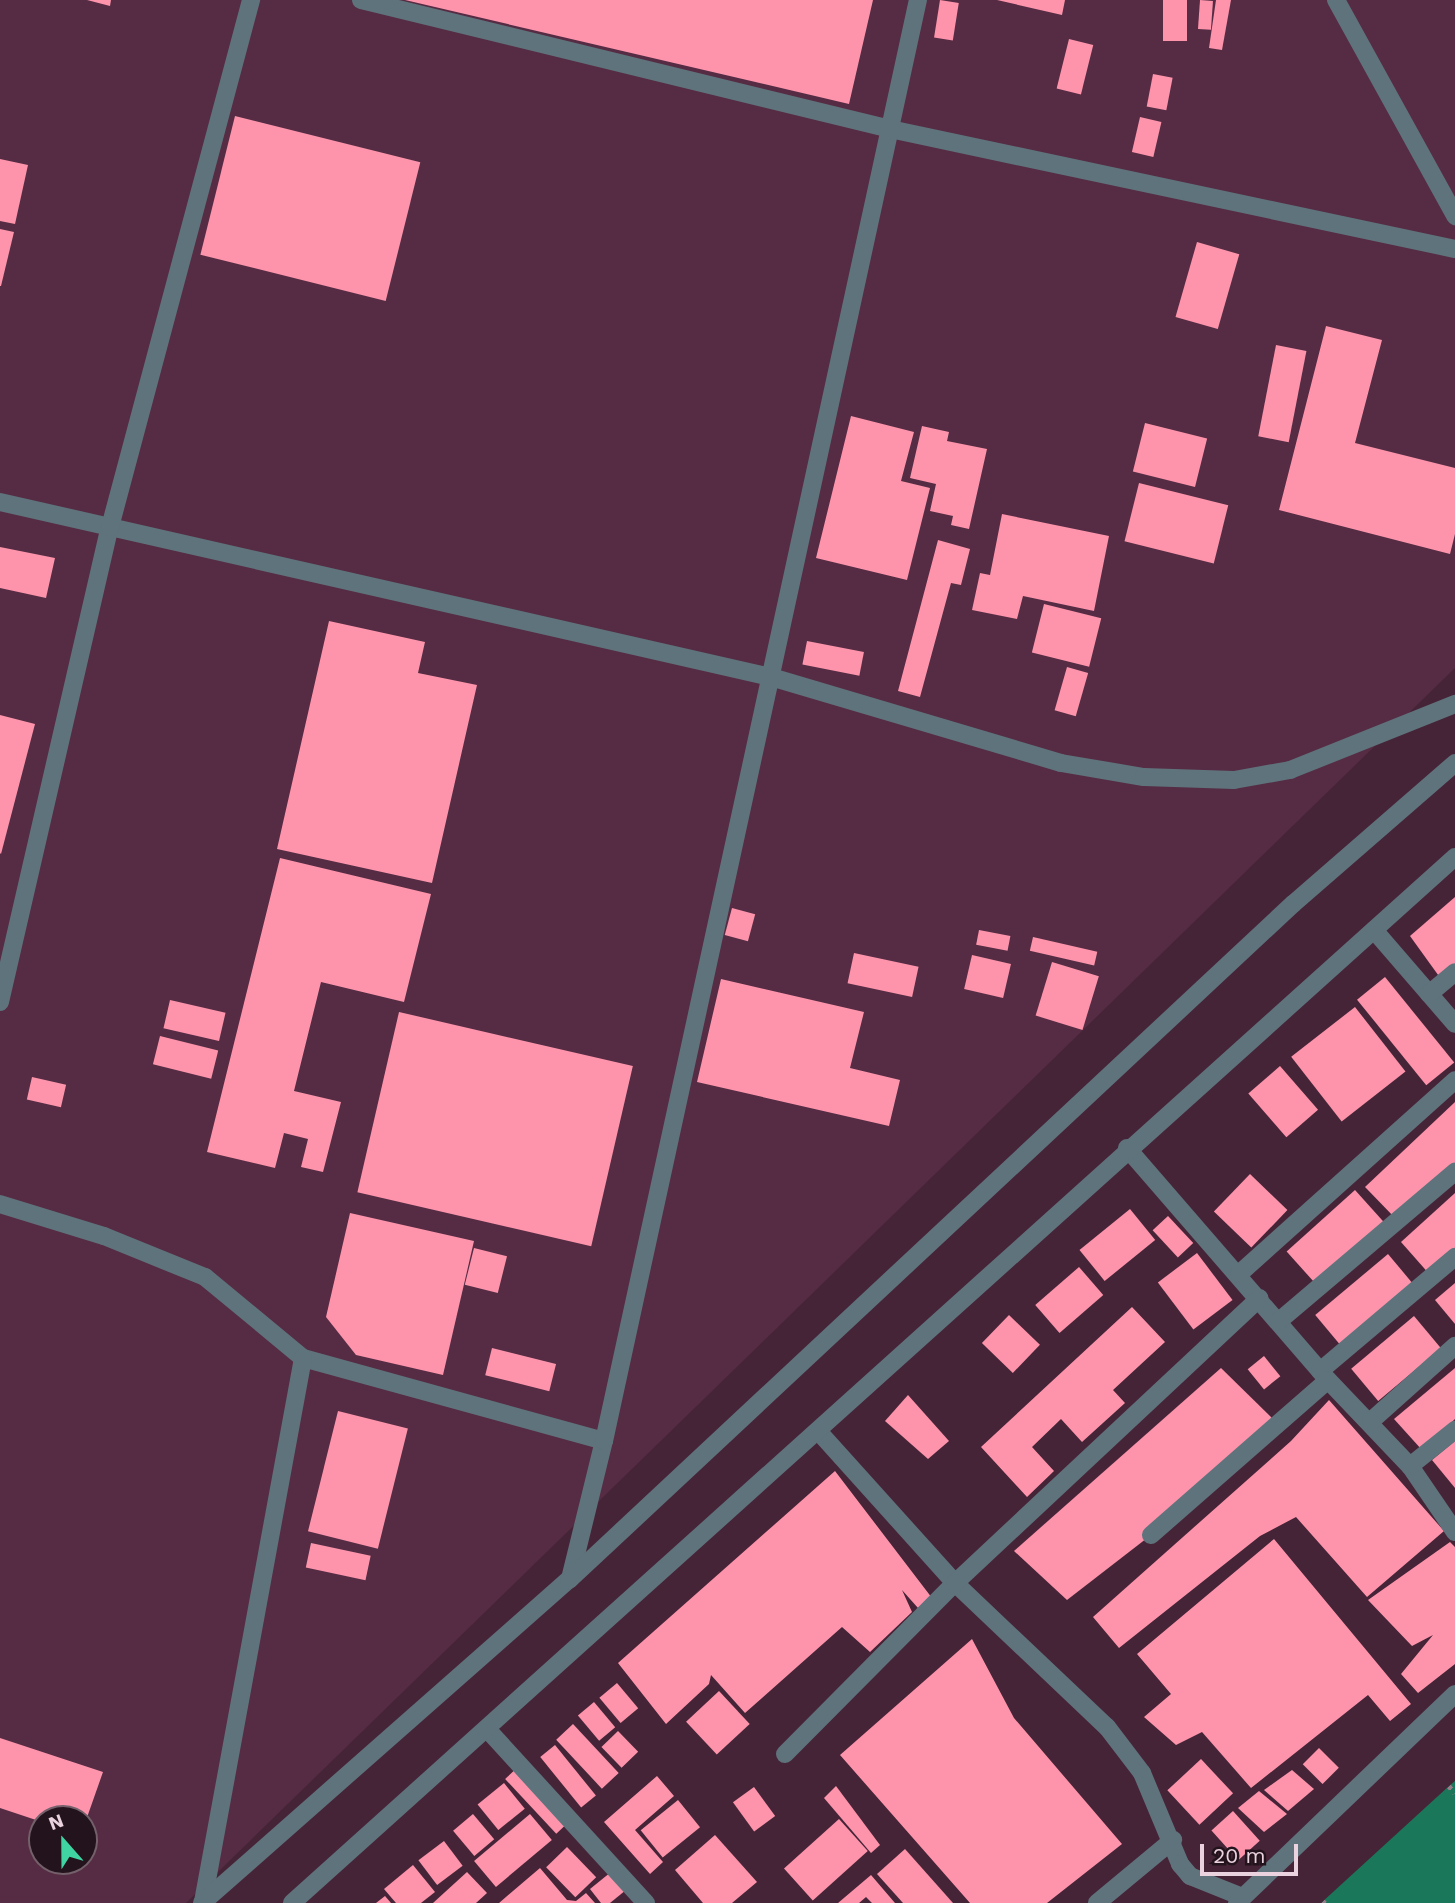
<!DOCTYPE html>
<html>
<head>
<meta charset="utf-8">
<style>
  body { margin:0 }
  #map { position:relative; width:1455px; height:1903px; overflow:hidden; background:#462437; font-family:"Work Sans",sans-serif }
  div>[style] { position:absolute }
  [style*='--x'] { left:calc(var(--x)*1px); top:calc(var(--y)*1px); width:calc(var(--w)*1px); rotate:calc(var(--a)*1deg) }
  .built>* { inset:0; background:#552c43 }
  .water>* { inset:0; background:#1b7759 }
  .building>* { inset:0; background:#fd94ac; transform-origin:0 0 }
  .path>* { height:4.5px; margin-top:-2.25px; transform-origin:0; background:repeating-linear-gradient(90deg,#997c8c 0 3.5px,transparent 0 8.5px) }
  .minor>* { height:18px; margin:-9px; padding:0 9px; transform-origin:9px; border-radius:9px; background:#5f737c }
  span { translate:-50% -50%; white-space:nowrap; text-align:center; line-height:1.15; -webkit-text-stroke:7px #23131c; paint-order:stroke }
  .north { position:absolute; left:28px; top:1805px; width:70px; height:70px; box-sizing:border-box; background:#23131c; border:2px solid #73606a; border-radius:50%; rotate:339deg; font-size:19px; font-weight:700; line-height:28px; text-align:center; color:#ead3df }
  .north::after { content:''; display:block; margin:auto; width:24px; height:32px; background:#3fd4a2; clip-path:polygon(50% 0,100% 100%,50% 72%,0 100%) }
  .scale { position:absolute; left:1200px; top:1844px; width:98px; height:32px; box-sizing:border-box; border:4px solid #ead3df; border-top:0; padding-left:9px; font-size:21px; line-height:24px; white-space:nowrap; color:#ead3df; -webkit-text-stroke:5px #23131c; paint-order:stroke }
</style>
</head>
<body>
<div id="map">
  <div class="built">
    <i style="clip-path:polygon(evenodd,0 0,1455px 0,1455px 668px,186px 1903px,0 1903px,0 0,42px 1819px,84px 1819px,84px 1861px,42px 1861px,42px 1819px)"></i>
  </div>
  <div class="water">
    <i style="clip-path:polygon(1455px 1781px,1455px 1903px,1321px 1903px,1449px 1786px)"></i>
  </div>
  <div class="building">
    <i style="clip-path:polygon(87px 0,111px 0,110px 6px)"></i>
    <i style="clip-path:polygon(405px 0,873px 0,849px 104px)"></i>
    <i style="left:940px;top:0;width:19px;height:38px;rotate:9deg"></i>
    <i style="clip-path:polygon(997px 0,1065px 0,1062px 15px)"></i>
    <i style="left:1163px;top:0;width:24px;height:41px"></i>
    <i style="left:1200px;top:0;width:13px;height:29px;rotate:4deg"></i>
    <i style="clip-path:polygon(1216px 0,1231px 0,1222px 50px,1209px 48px)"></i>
    <i style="left:1069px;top:39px;width:25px;height:51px;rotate:14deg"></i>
    <i style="left:1153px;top:74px;width:20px;height:33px;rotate:11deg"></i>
    <i style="left:235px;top:116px;width:191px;height:143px;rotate:14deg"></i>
    <i style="left:1140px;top:117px;width:22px;height:36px;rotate:13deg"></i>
    <i style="clip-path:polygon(0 159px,28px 165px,15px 224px,0 221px)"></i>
    <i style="clip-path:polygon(0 229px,14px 232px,1px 286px,0 286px)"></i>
    <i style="left:1197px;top:242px;width:44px;height:78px;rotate:16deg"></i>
    <i style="clip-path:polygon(1326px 326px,1382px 340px,1355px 443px,1455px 468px,1455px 534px,1450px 554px,1279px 510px)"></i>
    <i style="left:1276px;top:345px;width:31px;height:93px;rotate:11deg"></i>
    <i style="clip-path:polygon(851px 416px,914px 432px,901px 481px,930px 488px,907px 580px,816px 558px)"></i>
    <i style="left:1145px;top:423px;width:64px;height:50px;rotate:14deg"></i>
    <i style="clip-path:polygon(922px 426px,949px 432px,947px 441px,987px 449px,969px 529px,951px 525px,953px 516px,930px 511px,936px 484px,910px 478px)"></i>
    <i style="left:1139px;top:483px;width:92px;height:60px;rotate:14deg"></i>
    <i style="clip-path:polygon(1002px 514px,1109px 536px,1094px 611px,1023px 596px,1017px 619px,972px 610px,980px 573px,990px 575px)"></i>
    <i style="clip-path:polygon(938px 540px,970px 549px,961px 585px,951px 583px,920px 697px,898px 691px)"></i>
    <i style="clip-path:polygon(0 547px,55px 558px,46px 598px,0 588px)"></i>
    <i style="left:1044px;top:604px;width:59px;height:50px;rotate:14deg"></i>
    <i style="clip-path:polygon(329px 621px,425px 642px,418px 673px,477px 685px,432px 883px,277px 849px)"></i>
    <i style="left:807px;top:641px;width:58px;height:24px;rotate:11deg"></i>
    <i style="left:1067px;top:667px;width:22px;height:45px;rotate:16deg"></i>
    <i style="clip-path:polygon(0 715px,35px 724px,1px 854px,0 853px)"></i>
    <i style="clip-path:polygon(280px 858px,431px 894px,404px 1002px,321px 982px,294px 1091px,341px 1102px,323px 1172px,301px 1167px,308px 1139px,284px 1133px,275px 1168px,207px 1152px)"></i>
    <i style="clip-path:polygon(1455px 897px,1455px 967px,1441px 979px,1410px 936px)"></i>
    <i style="left:732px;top:908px;width:24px;height:28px;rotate:15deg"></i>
    <i style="left:979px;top:930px;width:32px;height:15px;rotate:11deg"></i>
    <i style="left:1033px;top:937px;width:66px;height:14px;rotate:13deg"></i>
    <i style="left:854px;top:953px;width:66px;height:31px;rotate:12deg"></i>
    <i style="left:972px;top:955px;width:40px;height:35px;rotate:13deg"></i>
    <i style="left:1052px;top:962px;width:49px;height:56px;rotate:17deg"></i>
    <i style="left:1385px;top:977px;width:110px;height:36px;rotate:51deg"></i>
    <i style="clip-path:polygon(721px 979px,864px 1012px,850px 1068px,900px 1080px,889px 1126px,697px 1082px)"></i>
    <i style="left:170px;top:1000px;width:57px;height:29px;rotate:13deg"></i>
    <i style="left:1355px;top:1007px;width:82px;height:81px;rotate:52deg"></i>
    <i style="left:399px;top:1012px;width:240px;height:185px;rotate:13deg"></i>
    <i style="left:160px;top:1036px;width:60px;height:29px;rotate:14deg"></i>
    <i style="left:1280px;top:1066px;width:58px;height:42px;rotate:49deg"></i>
    <i style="left:32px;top:1077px;width:35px;height:23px;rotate:13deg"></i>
    <i style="clip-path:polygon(1455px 1102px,1455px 1165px,1397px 1220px,1365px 1187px)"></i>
    <i style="left:1250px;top:1174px;width:52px;height:52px;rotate:44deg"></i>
    <i style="left:1355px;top:1190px;width:45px;height:92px;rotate:48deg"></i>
    <i style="clip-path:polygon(1455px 1193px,1455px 1254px,1431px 1276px,1401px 1242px)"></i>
    <i style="left:1130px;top:1209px;width:40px;height:65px;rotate:51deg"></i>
    <i style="clip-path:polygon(350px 1213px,474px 1241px,443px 1375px,356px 1355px,326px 1317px)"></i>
    <i style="left:1168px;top:1216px;width:37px;height:21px;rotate:47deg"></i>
    <i style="left:474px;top:1248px;width:34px;height:38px;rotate:14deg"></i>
    <i style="left:1197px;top:1253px;width:59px;height:49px;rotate:53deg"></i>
    <i style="left:1388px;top:1254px;width:40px;height:95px;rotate:50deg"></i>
    <i style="left:1079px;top:1267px;width:37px;height:58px;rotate:49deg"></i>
    <i style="clip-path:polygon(1455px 1283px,1455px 1324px,1435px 1300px)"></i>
    <i style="clip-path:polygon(1132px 1307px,1165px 1342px,1113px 1390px,1125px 1403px,1082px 1442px,1061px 1419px,1032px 1447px,1054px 1471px,1027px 1497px,981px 1447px)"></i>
    <i style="left:1009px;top:1315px;width:43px;height:39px;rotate:44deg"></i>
    <i style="left:1414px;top:1316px;width:42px;height:82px;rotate:50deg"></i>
    <i style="left:492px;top:1348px;width:66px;height:28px;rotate:14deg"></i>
    <i style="left:1264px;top:1356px;width:26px;height:21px;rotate:51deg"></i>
    <i style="clip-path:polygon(1221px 1368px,1278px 1424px,1151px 1535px,1067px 1600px,1014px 1551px)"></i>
    <i style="clip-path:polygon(1455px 1368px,1455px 1419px,1422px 1450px,1394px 1419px)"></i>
    <i style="clip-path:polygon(908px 1395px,949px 1441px,928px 1459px,885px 1421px)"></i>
    <i style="clip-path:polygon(1329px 1400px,1444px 1531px,1367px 1597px,1296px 1517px,1260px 1536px,1119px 1648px,1093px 1617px,1291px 1441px)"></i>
    <i style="left:338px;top:1411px;width:72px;height:124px;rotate:14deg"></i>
    <i style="clip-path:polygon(1455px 1441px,1455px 1488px,1432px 1460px)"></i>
    <i style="clip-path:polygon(835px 1471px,932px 1598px,918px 1608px,902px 1590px,912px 1612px,870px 1652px,842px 1627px,745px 1713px,711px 1675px,709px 1684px,666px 1724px,618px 1663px)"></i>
    <i style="clip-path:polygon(1274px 1539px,1411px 1704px,1390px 1721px,1368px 1695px,1251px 1788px,1202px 1732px,1176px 1745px,1144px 1717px,1171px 1694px,1137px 1654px)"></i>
    <i style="clip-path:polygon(1450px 1542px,1455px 1547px,1455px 1664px,1418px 1693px,1401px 1674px,1433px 1635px,1412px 1646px,1368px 1600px)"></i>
    <i style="left:311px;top:1543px;width:61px;height:25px;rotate:12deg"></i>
    <i style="clip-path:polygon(972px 1639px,1014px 1718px,1122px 1844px,1047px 1903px,970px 1903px,840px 1755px)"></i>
    <i style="left:617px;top:1683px;width:33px;height:23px;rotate:50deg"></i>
    <i style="left:719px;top:1691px;width:45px;height:45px;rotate:47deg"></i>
    <i style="left:594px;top:1702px;width:33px;height:21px;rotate:50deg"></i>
    <i style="left:573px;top:1724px;width:67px;height:23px;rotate:47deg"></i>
    <i style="left:618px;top:1731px;width:29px;height:23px;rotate:46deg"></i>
    <i style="clip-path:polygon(0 1738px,103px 1772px,84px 1826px,84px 1819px,42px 1822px,0 1808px)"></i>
    <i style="left:555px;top:1745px;width:65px;height:19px;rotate:51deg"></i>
    <i style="left:1319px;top:1748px;width:28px;height:23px;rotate:45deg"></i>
    <i style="left:1201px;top:1759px;width:47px;height:46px;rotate:47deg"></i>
    <i style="left:519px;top:1766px;width:75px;height:19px;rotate:47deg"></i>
    <i style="clip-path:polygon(1292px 1770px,1314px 1789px,1288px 1811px,1264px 1790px)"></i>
    <i style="clip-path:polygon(657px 1776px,674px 1796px,635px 1830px,663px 1862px,650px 1874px,604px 1822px)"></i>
    <i style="left:504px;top:1783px;width:33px;height:34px;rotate:51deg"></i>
    <i style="clip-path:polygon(836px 1786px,880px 1845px,871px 1853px,824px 1798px)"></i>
    <i style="left:754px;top:1787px;width:36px;height:26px;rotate:54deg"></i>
    <i style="clip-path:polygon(1259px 1791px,1287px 1814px,1264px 1832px,1238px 1808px)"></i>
    <i style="left:678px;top:1800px;width:35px;height:48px;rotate:51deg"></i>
    <i style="left:1233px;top:1811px;width:40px;height:29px;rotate:48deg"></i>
    <i style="left:473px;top:1814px;width:33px;height:26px;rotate:50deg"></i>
    <i style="left:530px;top:1814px;width:34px;height:73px;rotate:50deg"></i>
    <i style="left:839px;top:1819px;width:43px;height:74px;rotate:48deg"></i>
    <i style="clip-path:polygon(715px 1835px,757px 1882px,732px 1903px,703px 1903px,675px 1870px)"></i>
    <i style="left:444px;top:1841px;width:31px;height:32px;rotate:53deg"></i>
    <i style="left:567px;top:1847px;width:42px;height:29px;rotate:46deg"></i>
    <i style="clip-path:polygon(905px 1849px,953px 1903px,903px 1903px,877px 1874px)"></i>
    <i style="clip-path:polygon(413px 1865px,435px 1892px,421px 1903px,396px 1903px,384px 1889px)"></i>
    <i style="clip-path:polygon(540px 1868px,567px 1900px,576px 1901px,586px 1893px,595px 1903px,499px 1903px)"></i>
    <i style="clip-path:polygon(467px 1872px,487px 1893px,476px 1903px,433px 1903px)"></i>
    <i style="clip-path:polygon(611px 1872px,626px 1890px,610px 1903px,601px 1903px,590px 1889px)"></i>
    <i style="clip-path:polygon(871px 1875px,895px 1903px,872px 1903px,866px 1897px,859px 1903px,838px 1903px)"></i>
    <i style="clip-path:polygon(385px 1896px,391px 1903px,376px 1903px)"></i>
  </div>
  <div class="path">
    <i style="--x:1449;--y:1786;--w:9;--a:49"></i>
    <i style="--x:1323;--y:1901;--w:3;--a:45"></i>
  </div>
  <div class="minor">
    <i style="--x:361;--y:0;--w:545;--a:13.7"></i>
    <i style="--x:890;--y:129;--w:578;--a:11.99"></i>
    <i style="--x:1336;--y:0;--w:247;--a:61.1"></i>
    <i style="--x:0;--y:502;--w:791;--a:12.79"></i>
    <i style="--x:771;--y:677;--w:302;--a:16.5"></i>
    <i style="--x:1061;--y:763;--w:84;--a:9.6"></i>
    <i style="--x:1144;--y:777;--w:90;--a:1.9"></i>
    <i style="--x:1234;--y:780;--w:57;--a:-10.1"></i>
    <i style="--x:1290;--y:770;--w:178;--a:-21.8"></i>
    <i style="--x:1374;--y:930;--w:124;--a:49.2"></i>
    <i style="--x:1429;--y:994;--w:34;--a:-40"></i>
    <i style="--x:0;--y:1002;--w:488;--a:-77"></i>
    <i style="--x:110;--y:527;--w:546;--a:-75.02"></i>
    <i style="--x:1127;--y:1148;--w:307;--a:49.1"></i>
    <i style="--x:1328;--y:1380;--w:119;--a:46.4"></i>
    <i style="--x:1410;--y:1466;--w:80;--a:55.7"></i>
    <i style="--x:0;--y:1204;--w:109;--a:17.1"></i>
    <i style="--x:104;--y:1236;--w:109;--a:22.1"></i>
    <i style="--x:205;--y:1277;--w:127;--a:39.6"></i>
    <i style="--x:303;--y:1358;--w:312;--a:15.4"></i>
    <i style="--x:1239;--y:1274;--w:290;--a:-41.9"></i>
    <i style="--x:1279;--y:1321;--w:231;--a:-40.3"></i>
    <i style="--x:1320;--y:1371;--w:177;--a:-40.2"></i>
    <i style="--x:1371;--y:1421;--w:113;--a:-41.8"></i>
    <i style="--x:819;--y:1432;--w:203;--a:48"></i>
    <i style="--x:955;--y:1583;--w:209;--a:43.5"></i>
    <i style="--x:1107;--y:1727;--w:58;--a:52.7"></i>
    <i style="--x:1142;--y:1773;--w:99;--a:67.3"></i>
    <i style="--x:1180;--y:1864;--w:16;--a:50"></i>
    <i style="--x:1190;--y:1876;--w:54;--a:21.8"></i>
    <i style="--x:1410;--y:1466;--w:58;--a:-38.7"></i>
    <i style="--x:1151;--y:1535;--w:235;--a:-41.2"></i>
    <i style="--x:570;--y:1579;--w:142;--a:-76.2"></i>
    <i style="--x:604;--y:1441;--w:1475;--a:-77.71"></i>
    <i style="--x:487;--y:1729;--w:236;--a:47.6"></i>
    <i style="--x:785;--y:1754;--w:241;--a:-45.2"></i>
    <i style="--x:955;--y:1583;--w:417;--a:-43.1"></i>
    <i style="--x:203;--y:1902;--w:553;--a:-79.58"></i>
    <i style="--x:202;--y:1903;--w:489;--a:-41.4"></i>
    <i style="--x:569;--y:1580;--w:991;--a:-43.04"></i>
    <i style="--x:1293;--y:904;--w:215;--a:-41"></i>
    <i style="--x:292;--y:1903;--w:1564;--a:-41.97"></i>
    <i style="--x:1097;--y:1903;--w:99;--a:-39.7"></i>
    <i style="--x:1237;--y:1903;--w:302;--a:-43.8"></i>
  </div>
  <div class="north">N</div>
  <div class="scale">20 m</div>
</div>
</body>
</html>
